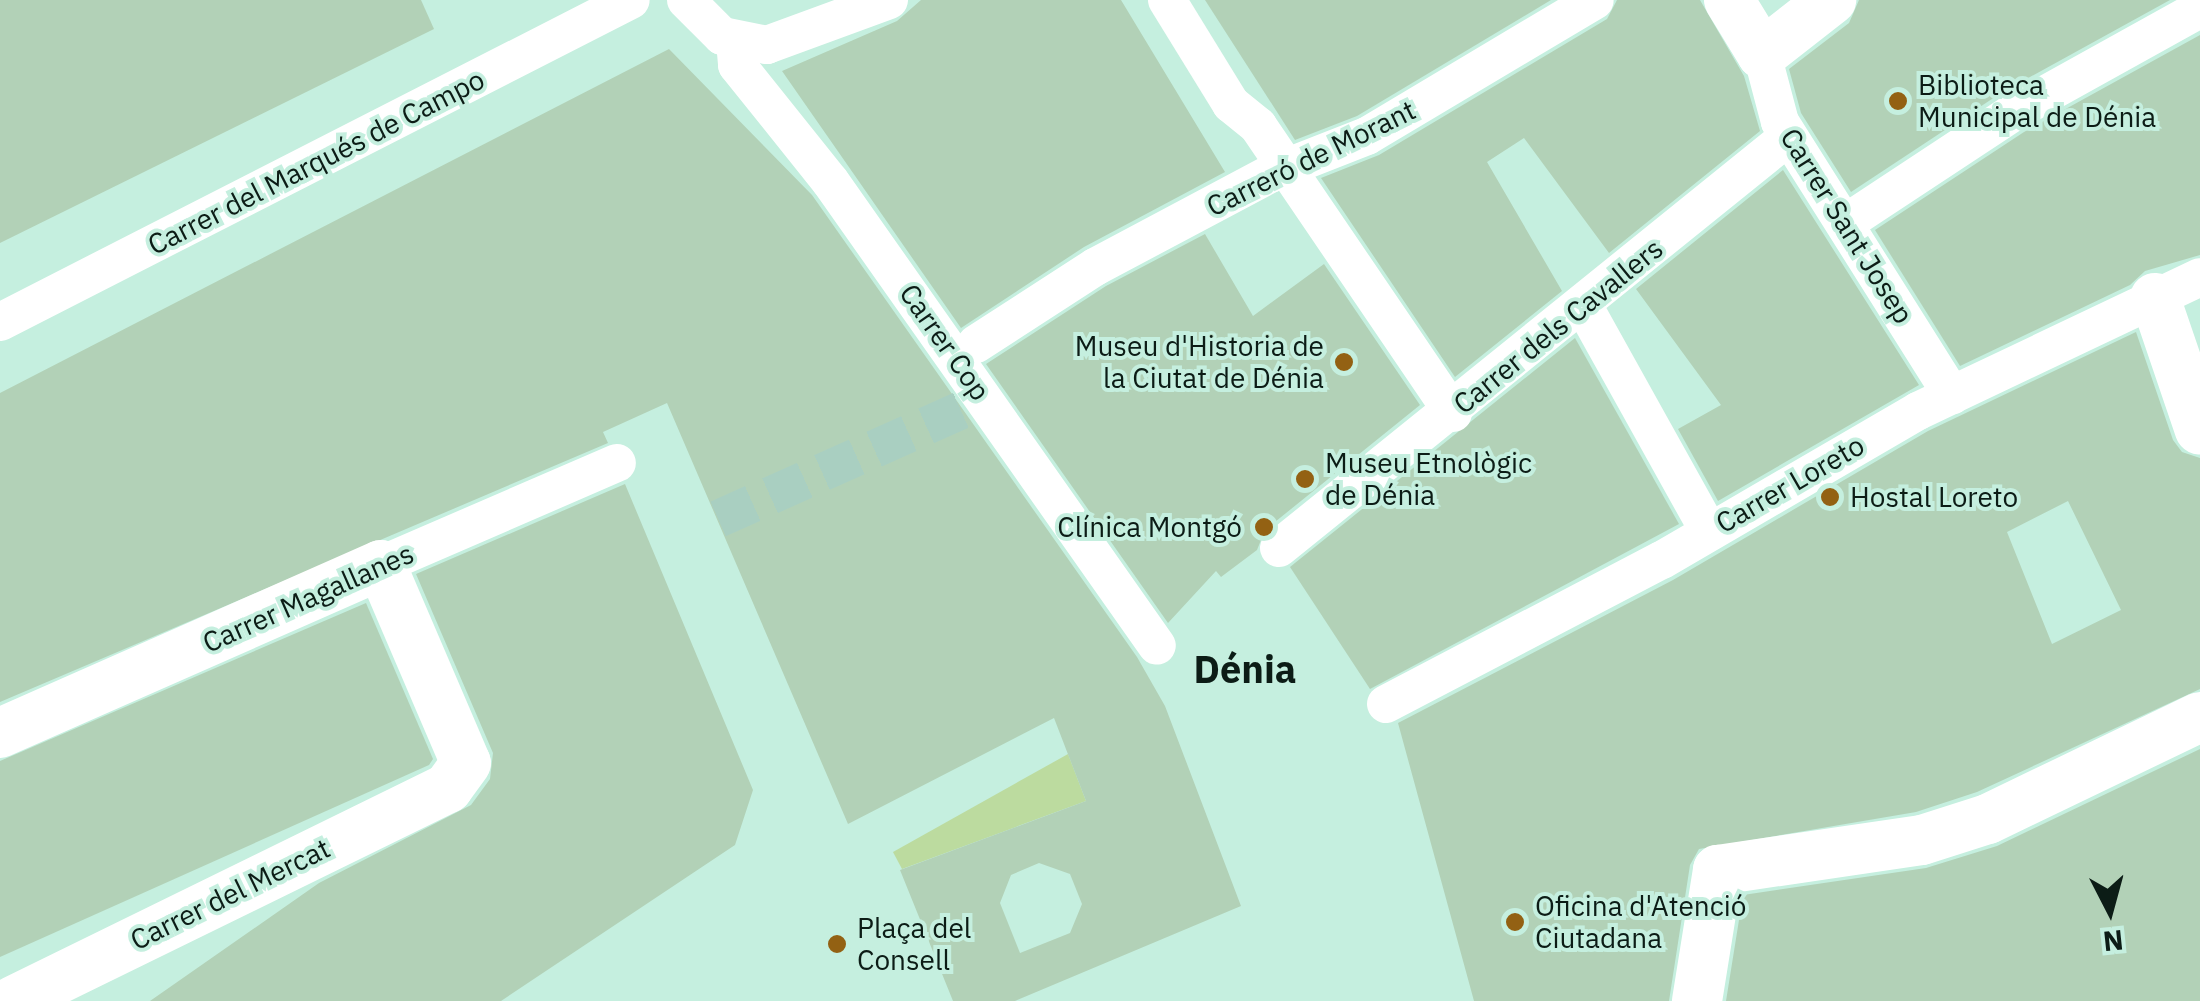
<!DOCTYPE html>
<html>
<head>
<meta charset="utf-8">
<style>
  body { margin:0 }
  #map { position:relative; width:2200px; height:1001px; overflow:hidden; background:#c5efdf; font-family:"IBM Plex Sans",sans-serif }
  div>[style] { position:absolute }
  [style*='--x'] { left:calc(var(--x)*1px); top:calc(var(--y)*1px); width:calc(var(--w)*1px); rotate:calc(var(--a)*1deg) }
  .green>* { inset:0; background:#bcdb9f }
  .building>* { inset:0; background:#b2d1b7 }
  .pedestrian-tunnel>* { height:38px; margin-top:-19px; transform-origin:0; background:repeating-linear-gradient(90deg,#a9cfc1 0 38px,transparent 0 57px) }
  .pedestrian>* { height:38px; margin:-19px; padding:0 19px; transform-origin:19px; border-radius:19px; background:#fff }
  .minor>* { height:50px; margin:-25px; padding:0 25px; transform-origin:25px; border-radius:25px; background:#fff }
  .dots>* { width:28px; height:28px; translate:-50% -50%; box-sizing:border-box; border:5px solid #c5efdf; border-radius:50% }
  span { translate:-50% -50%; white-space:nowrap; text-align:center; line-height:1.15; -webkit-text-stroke:8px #c5efdf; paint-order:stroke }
  .poi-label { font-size:28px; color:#0c1c16 }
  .left { translate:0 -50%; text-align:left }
  .right { translate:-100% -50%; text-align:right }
  .street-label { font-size:28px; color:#0c1c16 }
  .district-label { font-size:38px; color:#0c1c16; font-weight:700 }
  .north { position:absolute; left:2060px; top:861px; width:100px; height:100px; -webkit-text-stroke:8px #c5efdf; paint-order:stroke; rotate:174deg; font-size:28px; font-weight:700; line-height:40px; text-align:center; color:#0c1c16 }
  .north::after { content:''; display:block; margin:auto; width:35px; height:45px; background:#0c1c16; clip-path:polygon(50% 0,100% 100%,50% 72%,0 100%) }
</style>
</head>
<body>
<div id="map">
  <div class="green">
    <i style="clip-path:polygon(1068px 754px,1086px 801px,902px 869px,893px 852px)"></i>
  </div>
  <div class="building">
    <i style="clip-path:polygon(0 0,421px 0,434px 29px,0 243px)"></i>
    <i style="clip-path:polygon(921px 0,1121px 0,1225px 172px,1084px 247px,961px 328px,782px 71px,897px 21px)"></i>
    <i style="clip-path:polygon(1205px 0,1551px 0,1357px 116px,1295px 140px)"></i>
    <i style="clip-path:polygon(1617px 0,1700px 0,1744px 76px,1760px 131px,1609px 253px,1524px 138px,1487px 162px,1562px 291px,1455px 377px,1321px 178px,1379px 155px,1607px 19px)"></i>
    <i style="clip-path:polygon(1859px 0,2170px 0,2001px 93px,1851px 192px,1801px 113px,1789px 69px,1849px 23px)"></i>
    <i style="clip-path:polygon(2200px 35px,2200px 255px,2145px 271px,2130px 285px,1960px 366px,1875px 230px,2024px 132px)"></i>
    <i style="clip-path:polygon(evenodd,669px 49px,812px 195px,1137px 657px,1165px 706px,1241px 906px,1015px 1001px,953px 1001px,900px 870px,1086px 801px,1054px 718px,848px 824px,667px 403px,603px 432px,608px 443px,0 702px,0 393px,669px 49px,1039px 863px,1070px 874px,1082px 904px,1070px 933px,1020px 953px,1000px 903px,1011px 875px,1039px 863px)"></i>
    <i style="clip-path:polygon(1783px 170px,1919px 385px,1718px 501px,1678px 429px,1721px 405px,1636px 289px)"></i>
    <i style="clip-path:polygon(1205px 234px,1253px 316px,1324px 264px,1420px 405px,1265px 530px,1257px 550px,1221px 577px,1216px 571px,1168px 623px,986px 364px,1106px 286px)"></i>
    <i style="clip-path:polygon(evenodd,2136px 332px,2173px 440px,2182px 452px,2200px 458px,2200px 689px,1977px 792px,1916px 812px,1699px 849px,1690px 865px,1669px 1001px,1474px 1001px,1398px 723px,1673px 580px,1928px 431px,2136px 332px,2068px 501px,2121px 610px,2052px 644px,2007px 532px,2068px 501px)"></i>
    <i style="clip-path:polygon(1575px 338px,1679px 524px,1370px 689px,1290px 567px)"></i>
    <i style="clip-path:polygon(625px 484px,753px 790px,735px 845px,501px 1001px,150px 1001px,319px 883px,471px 805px,490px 779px,493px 753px,416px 574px)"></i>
    <i style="clip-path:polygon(366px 603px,433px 759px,429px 765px,0 957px,0 761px)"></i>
    <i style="clip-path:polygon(2200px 749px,2200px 1001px,1726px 1001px,1743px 895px,1926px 868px,1997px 846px)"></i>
  </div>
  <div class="pedestrian-tunnel">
    <i style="--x:718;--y:519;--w:269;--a:-24.1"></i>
  </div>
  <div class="pedestrian">
    <i style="--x:686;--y:0;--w:51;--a:45"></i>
    <i style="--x:722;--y:36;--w:46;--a:11.3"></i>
    <i style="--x:767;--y:45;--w:130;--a:-20.2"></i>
    <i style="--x:1167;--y:0;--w:122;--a:58.4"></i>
    <i style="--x:1231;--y:104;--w:35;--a:39"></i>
    <i style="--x:1258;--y:126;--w:347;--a:55.8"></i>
    <i style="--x:735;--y:41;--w:24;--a:85"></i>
    <i style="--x:737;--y:65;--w:149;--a:51.3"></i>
    <i style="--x:830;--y:181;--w:568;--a:54.88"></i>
    <i style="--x:1762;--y:54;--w:70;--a:75.2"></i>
    <i style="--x:1780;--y:122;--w:323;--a:57.8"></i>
    <i style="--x:1847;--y:222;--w:198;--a:-33.4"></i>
    <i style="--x:2012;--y:113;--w:215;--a:-29"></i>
    <i style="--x:1583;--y:305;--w:259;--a:60.9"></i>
    <i style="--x:0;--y:322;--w:708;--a:-27.04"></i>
    <i style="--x:976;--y:344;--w:142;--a:-32.9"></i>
    <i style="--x:1095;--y:267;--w:198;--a:-28"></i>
    <i style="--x:1270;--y:174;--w:104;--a:-21.4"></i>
    <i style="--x:1367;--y:136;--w:265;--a:-30.8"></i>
    <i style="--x:1279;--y:548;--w:654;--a:-38.92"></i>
    <i style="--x:381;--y:565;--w:257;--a:-23.4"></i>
    <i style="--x:1386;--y:704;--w:311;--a:-27.6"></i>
    <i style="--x:1662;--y:560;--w:296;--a:-30.2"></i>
    <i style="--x:1918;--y:411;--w:312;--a:-25.4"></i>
  </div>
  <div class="minor">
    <i style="--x:1729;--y:0;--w:63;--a:58.6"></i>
    <i style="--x:1762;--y:54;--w:88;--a:-38"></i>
    <i style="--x:2155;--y:298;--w:139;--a:71.2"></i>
    <i style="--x:0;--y:733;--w:416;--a:-23.8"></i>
    <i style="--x:381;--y:565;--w:215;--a:66.8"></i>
    <i style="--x:466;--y:763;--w:31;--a:126"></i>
    <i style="--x:448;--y:788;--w:484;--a:153.9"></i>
    <i style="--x:1697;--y:1001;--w:133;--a:-80.9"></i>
    <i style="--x:1718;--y:870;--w:206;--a:-8.4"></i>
    <i style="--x:1922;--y:840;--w:69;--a:-17.7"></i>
    <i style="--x:1988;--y:819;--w:235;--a:-25.7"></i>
  </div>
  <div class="dots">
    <i style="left:1898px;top:101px;background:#936113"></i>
    <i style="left:1344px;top:362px;background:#936113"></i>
    <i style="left:1305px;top:479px;background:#936113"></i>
    <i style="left:1830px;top:497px;background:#936113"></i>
    <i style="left:1264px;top:527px;background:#936113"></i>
    <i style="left:1515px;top:922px;background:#936113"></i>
    <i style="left:837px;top:944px;background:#936113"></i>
  </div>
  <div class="poi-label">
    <span class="left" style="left:1918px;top:101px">Biblioteca<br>Municipal de Dénia</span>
    <span class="right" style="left:1324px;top:362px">Museu d'Historia de<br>la Ciutat de Dénia</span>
    <span class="left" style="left:1325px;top:479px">Museu Etnològic<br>de Dénia</span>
    <span class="left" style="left:1850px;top:497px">Hostal Loreto</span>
    <span class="right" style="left:1242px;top:527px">Clínica Montgó</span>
    <span class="left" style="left:1535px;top:922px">Oficina d'Atenció<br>Ciutadana</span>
    <span class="left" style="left:857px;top:944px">Plaça del<br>Consell</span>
  </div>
  <div class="street-label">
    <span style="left:1311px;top:158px;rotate:-26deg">Carreró de Morant</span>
    <span style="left:316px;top:162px;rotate:-27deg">Carrer del Marqués de Campo</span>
    <span style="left:1847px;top:226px;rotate:58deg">Carrer Sant Josep</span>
    <span style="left:1558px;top:326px;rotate:-39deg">Carrer dels Cavallers</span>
    <span style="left:945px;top:342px;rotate:55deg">Carrer Cop</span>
    <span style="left:1790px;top:484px;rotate:-30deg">Carrer Loreto</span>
    <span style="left:308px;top:598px;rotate:-24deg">Carrer Magallanes</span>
    <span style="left:230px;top:894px;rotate:-26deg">Carrer del Mercat</span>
  </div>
  <div class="district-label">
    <span style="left:1245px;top:669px">Dénia</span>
  </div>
  <div class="north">N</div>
</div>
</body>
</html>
